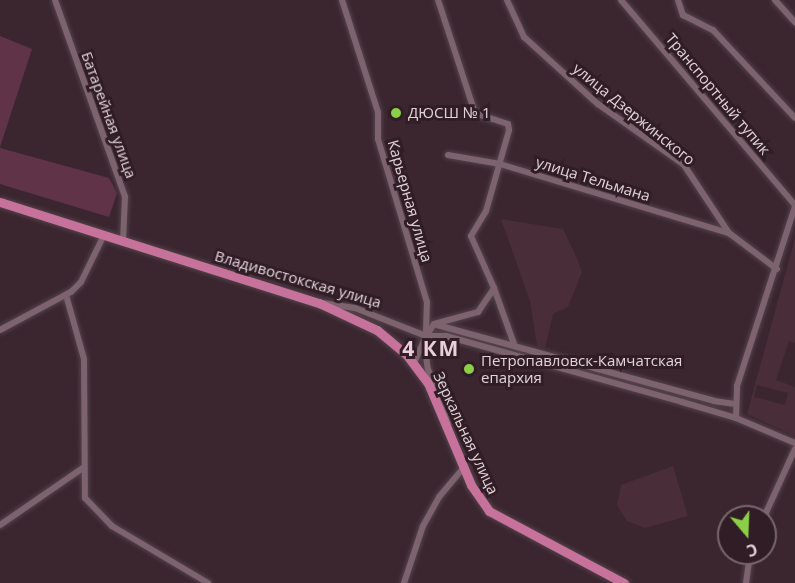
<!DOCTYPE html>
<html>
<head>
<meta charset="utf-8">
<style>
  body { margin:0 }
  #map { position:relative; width:795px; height:583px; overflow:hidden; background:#3b2630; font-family:"Open Sans",sans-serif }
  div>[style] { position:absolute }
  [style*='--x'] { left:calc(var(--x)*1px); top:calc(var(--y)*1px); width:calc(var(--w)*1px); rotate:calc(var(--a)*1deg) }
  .built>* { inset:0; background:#492d39 }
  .green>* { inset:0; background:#613349 }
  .roads { filter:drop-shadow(0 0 2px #54424a) drop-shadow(0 0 2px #54424a) }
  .street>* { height:6px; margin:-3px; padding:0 3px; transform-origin:3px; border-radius:3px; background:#7c636e }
  .primary>* { height:9px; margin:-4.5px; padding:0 4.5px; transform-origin:4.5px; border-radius:4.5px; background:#c7729b }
  .dots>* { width:16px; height:16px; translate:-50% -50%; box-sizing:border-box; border:3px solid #311d26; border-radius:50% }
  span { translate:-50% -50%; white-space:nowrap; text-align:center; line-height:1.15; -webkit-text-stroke:6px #311d26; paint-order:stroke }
  .street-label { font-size:15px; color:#e2d3d9 }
  .poi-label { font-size:15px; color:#e2d3d9 }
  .left { translate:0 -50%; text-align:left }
  .district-label { font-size:21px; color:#eaced9; font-weight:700; letter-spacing:1.5px }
  .north { position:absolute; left:717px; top:505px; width:60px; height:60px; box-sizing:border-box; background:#311d26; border:2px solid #78666e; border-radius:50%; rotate:161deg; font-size:16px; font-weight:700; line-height:24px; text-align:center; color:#e2d3d9 }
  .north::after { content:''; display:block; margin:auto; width:21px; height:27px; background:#8cce45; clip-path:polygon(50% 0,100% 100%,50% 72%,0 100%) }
</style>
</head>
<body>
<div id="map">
  <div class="built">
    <i style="clip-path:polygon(501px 219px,563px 229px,576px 256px,582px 272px,568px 307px,553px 314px,545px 348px,537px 346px,530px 301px)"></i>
    <i style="clip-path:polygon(evenodd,795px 238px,795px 343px,789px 341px,776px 380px,795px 387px,795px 436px,747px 414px,795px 238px,757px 385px,788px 393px,785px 405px,754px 397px,757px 385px)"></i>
    <i style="clip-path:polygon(673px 466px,688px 516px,645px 528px,627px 521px,617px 505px,621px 485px)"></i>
  </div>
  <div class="green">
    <i style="clip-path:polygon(0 36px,32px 49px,0 147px)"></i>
    <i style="clip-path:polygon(0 148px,109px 178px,117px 193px,109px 217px,0 184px)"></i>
  </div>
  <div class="roads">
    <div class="street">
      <i style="--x:55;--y:0;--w:209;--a:70.4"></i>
      <i style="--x:125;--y:197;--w:44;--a:92.6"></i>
      <i style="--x:342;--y:0;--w:118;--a:72.2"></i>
      <i style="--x:378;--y:112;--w:27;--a:90"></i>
      <i style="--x:378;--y:139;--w:170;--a:73.3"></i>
      <i style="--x:427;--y:302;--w:34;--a:92"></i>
      <i style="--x:426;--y:336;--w:30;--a:114"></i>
      <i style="--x:507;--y:0;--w:41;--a:65.3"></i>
      <i style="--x:524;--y:37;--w:100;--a:42.2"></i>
      <i style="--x:598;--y:104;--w:105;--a:35.3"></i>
      <i style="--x:684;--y:165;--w:82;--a:56.5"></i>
      <i style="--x:729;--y:233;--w:60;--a:36.9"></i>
      <i style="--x:621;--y:0;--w:269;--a:49.7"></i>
      <i style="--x:678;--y:0;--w:16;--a:72"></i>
      <i style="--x:683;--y:15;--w:34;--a:27"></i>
      <i style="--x:713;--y:30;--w:120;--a:47"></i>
      <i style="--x:775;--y:0;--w:30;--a:48"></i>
      <i style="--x:448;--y:155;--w:53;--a:9.8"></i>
      <i style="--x:500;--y:164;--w:239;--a:16.8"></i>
      <i style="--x:494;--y:288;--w:59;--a:70.3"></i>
      <i style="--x:66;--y:295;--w:66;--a:74.3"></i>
      <i style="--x:84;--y:359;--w:139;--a:89.6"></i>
      <i style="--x:85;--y:498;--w:39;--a:46"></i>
      <i style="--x:112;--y:526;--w:112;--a:30.7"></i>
      <i style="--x:323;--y:303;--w:32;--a:9"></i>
      <i style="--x:355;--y:308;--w:76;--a:21.5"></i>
      <i style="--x:426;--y:336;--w:20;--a:0"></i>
      <i style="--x:446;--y:336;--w:245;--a:15.6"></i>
      <i style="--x:682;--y:402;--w:56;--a:16.5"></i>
      <i style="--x:736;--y:418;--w:64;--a:23"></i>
      <i style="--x:437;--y:325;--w:287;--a:15.3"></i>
      <i style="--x:714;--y:401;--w:21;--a:8"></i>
      <i style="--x:0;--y:330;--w:81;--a:-28.2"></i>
      <i style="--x:71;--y:292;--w:14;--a:-45"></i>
      <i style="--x:81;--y:282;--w:52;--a:-63.9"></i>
      <i style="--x:426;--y:336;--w:14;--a:-56"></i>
      <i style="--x:434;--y:324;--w:46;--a:-15.3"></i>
      <i style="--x:478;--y:312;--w:29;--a:-56"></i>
      <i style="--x:494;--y:288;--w:57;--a:-113.9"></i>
      <i style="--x:471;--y:236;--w:29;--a:-59"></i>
      <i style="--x:486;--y:211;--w:84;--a:-74.1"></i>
      <i style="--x:509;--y:130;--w:6;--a:-99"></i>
      <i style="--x:508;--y:124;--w:35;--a:-162"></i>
      <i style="--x:475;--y:113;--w:119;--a:-108.1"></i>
      <i style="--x:424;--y:342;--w:27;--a:82"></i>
      <i style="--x:428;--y:369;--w:59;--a:70"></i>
      <i style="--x:736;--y:418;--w:32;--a:-88"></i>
      <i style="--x:737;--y:386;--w:189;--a:-72.1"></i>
      <i style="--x:764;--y:517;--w:75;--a:-65.5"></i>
      <i style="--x:0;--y:525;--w:101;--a:-34.5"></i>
      <i style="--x:404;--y:583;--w:60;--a:-71.6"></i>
      <i style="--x:423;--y:526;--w:33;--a:-61"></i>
      <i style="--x:439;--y:497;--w:39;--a:-50"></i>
      <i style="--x:746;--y:583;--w:30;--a:-82"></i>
    </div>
    <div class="primary">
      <i style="--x:0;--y:202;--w:335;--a:17.6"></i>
      <i style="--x:319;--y:303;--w:64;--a:25"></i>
      <i style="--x:377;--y:330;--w:38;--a:40"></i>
      <i style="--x:406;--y:354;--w:36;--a:53"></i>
      <i style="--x:428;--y:383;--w:111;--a:67.1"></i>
      <i style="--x:471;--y:485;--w:32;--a:55"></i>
      <i style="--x:489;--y:511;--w:153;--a:28.1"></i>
    </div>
  </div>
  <div class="dots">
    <i style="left:396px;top:113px;background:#8cce45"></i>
    <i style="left:469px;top:369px;background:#8cce45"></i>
  </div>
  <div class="street-label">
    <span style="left:718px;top:94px;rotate:50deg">Транспортный тупик</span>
    <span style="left:634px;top:114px;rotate:39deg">улица Дзержинского</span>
    <span style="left:109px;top:115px;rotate:70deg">Батарейная улица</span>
    <span style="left:593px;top:179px;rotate:17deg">улица Тельмана</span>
    <span style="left:410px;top:201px;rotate:74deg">Карьерная улица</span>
    <span style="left:298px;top:279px;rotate:16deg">Владивостокская улица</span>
    <span style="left:466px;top:433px;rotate:65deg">Зеркальная улица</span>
  </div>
  <div class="poi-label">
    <span class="left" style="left:408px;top:113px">ДЮСШ № 1</span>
    <span class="left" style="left:481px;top:369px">Петропавловск-Камчатская<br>епархия</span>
  </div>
  <div class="district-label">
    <span style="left:431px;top:348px">4 КМ</span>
  </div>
  <div class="north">С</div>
</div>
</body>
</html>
